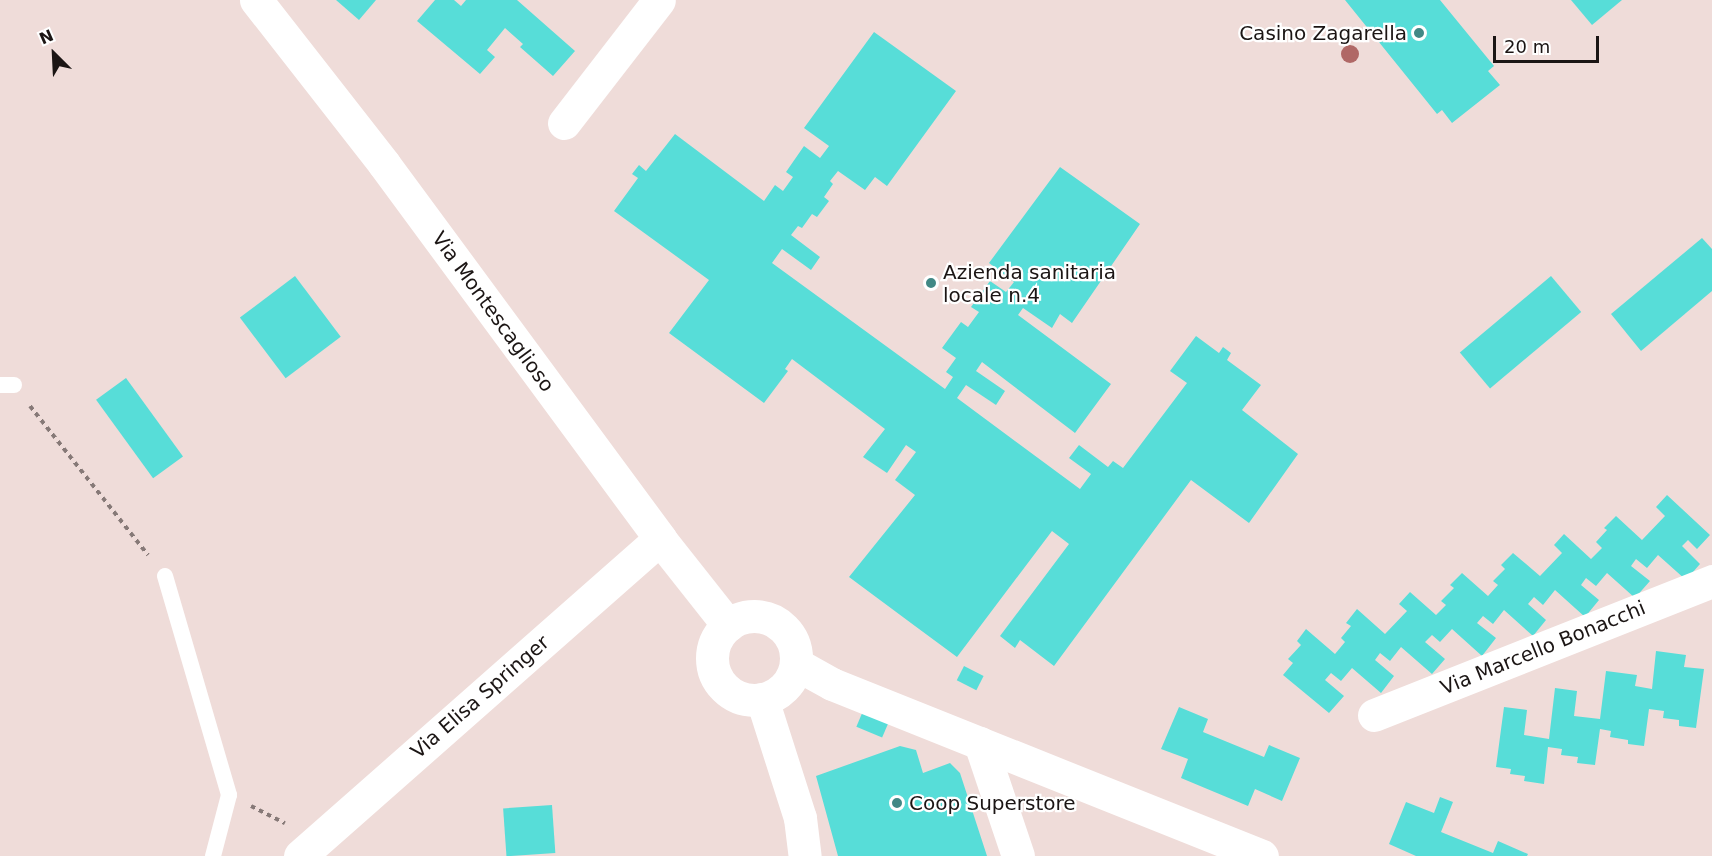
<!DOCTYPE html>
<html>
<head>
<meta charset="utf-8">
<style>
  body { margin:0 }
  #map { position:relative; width:1712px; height:856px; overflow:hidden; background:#efdcd9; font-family:"DejaVu Sans",sans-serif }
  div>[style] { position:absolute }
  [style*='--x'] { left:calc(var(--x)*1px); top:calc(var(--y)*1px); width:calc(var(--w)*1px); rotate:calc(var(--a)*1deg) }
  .building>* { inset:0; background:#57ddd8; transform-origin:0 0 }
  .path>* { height:4px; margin-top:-2px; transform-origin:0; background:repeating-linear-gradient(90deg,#867977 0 4.5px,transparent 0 9px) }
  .lane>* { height:16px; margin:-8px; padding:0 8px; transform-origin:8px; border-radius:8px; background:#fff }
  .street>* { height:33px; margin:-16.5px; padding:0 16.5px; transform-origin:16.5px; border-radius:16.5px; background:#fff }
  .secondary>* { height:33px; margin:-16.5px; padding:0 16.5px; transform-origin:16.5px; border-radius:16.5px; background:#fff }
  .secondary>.ring { margin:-16.5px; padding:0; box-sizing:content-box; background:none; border:33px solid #fff; border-radius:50% }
  .trees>* { width:18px; height:18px; margin:-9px; border-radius:50%; background:#b06866 }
  .dots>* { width:16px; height:16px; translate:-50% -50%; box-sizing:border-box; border:3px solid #fff; border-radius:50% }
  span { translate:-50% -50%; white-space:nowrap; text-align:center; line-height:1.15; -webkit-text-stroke:4.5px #fff; paint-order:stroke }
  .poi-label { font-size:20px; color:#1b1514 }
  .right { translate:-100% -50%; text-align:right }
  .left { translate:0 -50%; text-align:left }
  .street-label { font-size:20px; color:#1b1514 }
  .north { position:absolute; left:24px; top:24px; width:60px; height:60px; -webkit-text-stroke:4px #fff; paint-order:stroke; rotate:336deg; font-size:16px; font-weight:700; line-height:24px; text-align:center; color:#1b1514 }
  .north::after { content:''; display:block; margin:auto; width:21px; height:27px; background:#1b1514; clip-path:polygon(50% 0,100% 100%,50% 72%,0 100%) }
  .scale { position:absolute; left:1493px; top:36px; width:106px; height:27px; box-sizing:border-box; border:3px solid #1b1514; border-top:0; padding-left:8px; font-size:18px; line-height:21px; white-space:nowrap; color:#1b1514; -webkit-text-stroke:4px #fff; paint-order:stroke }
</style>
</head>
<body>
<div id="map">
  <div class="building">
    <i style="clip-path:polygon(336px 0,376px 0,359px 20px)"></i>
    <i style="clip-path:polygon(435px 0,454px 0,461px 6px,466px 0,517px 0,575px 51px,553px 76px,520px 47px,523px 44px,505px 28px,487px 50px,495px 57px,480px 74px,417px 21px)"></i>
    <i style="clip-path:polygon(1345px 0,1440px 0,1494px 66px,1488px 71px,1500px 85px,1452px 123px,1442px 110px,1437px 114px)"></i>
    <i style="clip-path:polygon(1571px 0,1622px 0,1592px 25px)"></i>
    <i style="clip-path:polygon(874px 32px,956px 91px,887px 186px,875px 177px,865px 190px,838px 171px,830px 181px,833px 184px,824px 197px,829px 201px,817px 217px,812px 214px,802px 228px,798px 226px,791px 235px,820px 257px,811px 270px,782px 249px,772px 263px,945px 389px,953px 377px,946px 372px,956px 358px,942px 348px,961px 322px,968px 327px,979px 312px,971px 307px,990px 281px,1006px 292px,1014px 282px,989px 263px,1060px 167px,1140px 224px,1072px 323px,1060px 314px,1052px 328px,1023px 308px,1018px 315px,1111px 384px,1075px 433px,982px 362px,976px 371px,1005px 391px,996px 405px,966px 385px,957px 398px,1080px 489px,1091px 474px,1069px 458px,1079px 445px,1108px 467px,1113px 461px,1123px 468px,1187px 383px,1170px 371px,1196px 336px,1219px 353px,1223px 347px,1231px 353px,1227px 360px,1261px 385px,1242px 410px,1298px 454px,1249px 523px,1191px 480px,1054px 666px,1020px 640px,1015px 648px,1000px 636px,1069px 544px,1052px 531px,957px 657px,915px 626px,849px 577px,915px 495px,895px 480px,916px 452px,906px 445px,887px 473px,863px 457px,885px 429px,792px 359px,785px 369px,788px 371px,764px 403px,669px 333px,709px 280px,614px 211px,638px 178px,632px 174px,639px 165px,646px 171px,675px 134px,764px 201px,775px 185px,783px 191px,793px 177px,786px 172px,804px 146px,820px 158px,829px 146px,804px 128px)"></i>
    <i style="clip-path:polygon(1702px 238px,1712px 249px,1712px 291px,1641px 351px,1611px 314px)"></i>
    <i style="left:295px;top:276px;width:76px;height:69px;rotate:53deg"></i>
    <i style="left:1551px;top:276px;width:47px;height:119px;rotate:50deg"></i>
    <i style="left:126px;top:378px;width:97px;height:37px;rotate:54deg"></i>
    <i style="clip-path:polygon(1667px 495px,1710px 535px,1697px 549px,1688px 540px,1682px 546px,1700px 564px,1686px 580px,1658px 555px,1647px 568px,1636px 559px,1631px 566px,1650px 581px,1635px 598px,1607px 573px,1596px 586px,1586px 578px,1581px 585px,1599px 600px,1585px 617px,1555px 590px,1543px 605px,1534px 597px,1528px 604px,1546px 620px,1533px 636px,1504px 610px,1493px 624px,1483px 616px,1477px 623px,1496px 638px,1482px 656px,1452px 629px,1440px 642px,1432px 635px,1425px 642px,1445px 659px,1432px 674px,1401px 647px,1390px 661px,1380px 653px,1375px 660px,1394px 676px,1381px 693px,1352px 668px,1341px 681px,1331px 673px,1325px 680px,1344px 696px,1329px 713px,1283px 675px,1293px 663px,1288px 659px,1301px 645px,1297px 641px,1306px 629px,1335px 654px,1345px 642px,1341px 638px,1351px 626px,1346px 623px,1357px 609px,1385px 634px,1407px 611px,1399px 604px,1410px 592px,1436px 615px,1446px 605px,1441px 601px,1454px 588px,1450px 585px,1462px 573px,1488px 596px,1498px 585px,1493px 581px,1505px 569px,1501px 565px,1513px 553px,1540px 576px,1562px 553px,1554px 545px,1564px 534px,1591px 559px,1602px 548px,1596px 542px,1607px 530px,1604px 528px,1616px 516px,1642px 540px,1665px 516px,1656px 507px)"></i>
    <i style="clip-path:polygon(1656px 651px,1686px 655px,1684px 667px,1704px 669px,1696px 728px,1679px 726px,1679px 720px,1663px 718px,1664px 711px,1649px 709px,1644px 746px,1628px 744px,1628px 740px,1610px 737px,1611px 731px,1600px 729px,1595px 765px,1577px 763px,1578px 757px,1561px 755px,1562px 749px,1548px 747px,1544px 784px,1524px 781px,1525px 776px,1510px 774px,1511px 769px,1496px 767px,1504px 707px,1527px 710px,1524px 735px,1549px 739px,1555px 688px,1577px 691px,1574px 716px,1600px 719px,1606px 671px,1637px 675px,1635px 686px,1652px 689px)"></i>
    <i style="left:964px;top:666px;width:22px;height:16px;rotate:27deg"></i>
    <i style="clip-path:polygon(1179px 707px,1208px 719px,1203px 732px,1264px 757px,1269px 745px,1300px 758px,1282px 801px,1255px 789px,1248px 806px,1181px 778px,1188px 759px,1161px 749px)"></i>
    <i style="left:863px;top:711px;width:28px;height:17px;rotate:23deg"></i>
    <i style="clip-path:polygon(900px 746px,916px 750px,923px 773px,950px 763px,960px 773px,987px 856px,838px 856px,816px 776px)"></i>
    <i style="clip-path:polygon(1440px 797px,1453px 802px,1441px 832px,1493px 853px,1498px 841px,1528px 854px,1527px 856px,1416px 856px,1389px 844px,1406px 802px,1434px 813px)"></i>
    <i style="left:552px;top:805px;width:48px;height:49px;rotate:86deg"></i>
  </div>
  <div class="path">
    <i style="--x:30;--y:406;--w:190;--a:51.6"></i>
    <i style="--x:251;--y:806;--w:38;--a:27"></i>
  </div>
  <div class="lane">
    <i style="--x:0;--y:385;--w:14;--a:0"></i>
    <i style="--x:165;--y:576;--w:228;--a:73.7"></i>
    <i style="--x:229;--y:795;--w:63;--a:104.7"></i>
  </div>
  <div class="street">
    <i style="--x:564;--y:123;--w:155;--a:-52.3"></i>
    <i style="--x:796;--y:664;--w:41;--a:29.1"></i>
    <i style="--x:832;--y:684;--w:463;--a:21.8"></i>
    <i style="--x:1374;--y:715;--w:364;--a:-21.6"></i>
    <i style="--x:980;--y:743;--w:119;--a:71.4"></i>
    <i style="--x:300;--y:856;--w:480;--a:-41.4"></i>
  </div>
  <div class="secondary">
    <i style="--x:256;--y:0;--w:208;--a:52"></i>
    <i style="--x:384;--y:164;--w:466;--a:53.6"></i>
    <i style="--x:660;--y:539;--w:110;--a:51.7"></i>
    <i class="ring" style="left:712px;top:616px;width:51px;height:51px"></i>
    <i style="--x:762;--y:699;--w:125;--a:72.3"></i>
    <i style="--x:800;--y:818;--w:38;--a:83"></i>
  </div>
  <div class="trees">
    <i style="left:1350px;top:54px"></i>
  </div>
  <div class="dots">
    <i style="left:1419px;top:33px;background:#418885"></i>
    <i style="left:931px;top:283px;background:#418885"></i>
    <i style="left:897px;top:803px;background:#418885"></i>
  </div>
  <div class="poi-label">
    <span class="right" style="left:1407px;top:33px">Casino Zagarella</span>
    <span class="left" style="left:943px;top:284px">Azienda sanitaria<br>locale n.4</span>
    <span class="left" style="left:909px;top:803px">Coop Superstore</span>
  </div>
  <div class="street-label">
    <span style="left:493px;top:312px;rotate:54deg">Via Montescaglioso</span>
    <span style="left:1543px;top:648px;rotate:-22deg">Via Marcello Bonacchi</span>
    <span style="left:480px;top:697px;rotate:-41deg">Via Elisa Springer</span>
  </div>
  <div class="north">N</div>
  <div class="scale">20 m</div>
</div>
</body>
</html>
